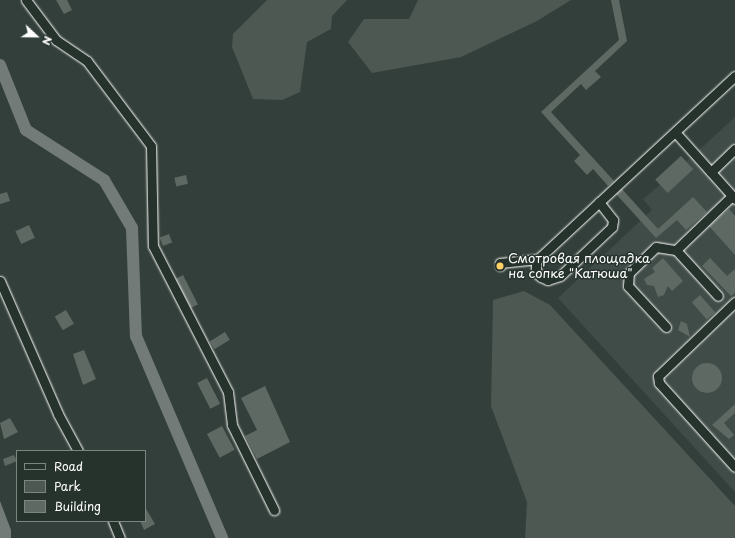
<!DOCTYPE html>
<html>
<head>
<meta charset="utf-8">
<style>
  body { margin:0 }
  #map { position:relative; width:735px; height:538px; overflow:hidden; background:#333f3a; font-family:"Playpen Sans",sans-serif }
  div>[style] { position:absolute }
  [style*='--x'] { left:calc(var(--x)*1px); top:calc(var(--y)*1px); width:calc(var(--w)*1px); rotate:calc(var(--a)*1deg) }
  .built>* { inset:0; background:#404c47 }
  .green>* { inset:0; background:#4d5853 }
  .water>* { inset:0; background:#737b78 }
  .river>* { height:12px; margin:-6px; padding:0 6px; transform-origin:6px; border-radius:6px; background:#737b78 }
  .building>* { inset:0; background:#5f6964; transform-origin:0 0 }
  .round { border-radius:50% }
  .roads { filter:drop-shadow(0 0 1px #fff) drop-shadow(0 0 1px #fff) }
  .minor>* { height:9px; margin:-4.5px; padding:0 4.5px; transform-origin:4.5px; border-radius:4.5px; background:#26332d }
  .dots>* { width:11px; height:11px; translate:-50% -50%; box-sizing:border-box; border:2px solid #26332d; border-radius:50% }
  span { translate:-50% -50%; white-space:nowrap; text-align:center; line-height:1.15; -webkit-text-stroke:3px #26332d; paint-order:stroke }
  .poi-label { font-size:13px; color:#fff }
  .left { translate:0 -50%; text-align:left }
  .legend { position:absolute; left:16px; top:450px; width:130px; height:72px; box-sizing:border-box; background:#26332d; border:1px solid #7d8581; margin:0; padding:5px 7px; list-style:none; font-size:12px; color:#fff }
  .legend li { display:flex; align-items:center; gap:8px; height:20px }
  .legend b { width:20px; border:1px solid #7d8581 }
  .north { position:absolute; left:16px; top:16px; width:40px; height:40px; -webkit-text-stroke:3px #26332d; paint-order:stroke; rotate:112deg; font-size:11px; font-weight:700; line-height:16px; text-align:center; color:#fff }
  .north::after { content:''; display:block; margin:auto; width:14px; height:18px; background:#fff; clip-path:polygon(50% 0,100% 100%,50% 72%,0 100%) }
</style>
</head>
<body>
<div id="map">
  <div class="built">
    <i style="clip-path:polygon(735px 117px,735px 492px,558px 298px,652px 210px,643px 199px,660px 185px,655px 179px,681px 156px,686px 162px)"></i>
  </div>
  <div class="green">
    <i style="clip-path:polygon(267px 0,347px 0,332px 16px,331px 29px,307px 42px,300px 92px,282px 100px,253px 99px,232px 47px,233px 34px)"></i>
    <i style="clip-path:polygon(418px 0,571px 0,537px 21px,461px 57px,372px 73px,348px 42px,364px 19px,409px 19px)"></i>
    <i style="clip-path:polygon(524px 291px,550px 305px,735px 506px,735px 538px,525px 538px,527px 502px,491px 406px,493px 300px)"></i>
  </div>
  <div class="water">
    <i style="clip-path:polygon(0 501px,11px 530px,11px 538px,0 538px)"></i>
  </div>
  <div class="river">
    <i style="--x:0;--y:65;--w:70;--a:68.2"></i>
    <i style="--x:26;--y:130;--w:93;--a:32.7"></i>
    <i style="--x:104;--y:180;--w:56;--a:59.7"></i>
    <i style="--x:132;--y:228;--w:108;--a:87.9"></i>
    <i style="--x:136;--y:336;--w:220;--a:66.9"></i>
  </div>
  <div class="building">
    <i style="clip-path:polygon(56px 0,67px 0,72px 10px,64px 14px)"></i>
    <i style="clip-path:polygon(611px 0,619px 0,627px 41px,595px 71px,601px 77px,586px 90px,581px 84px,551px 112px,614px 181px,608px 186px,593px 169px,587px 175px,574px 161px,580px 155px,541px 112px,619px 40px)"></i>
    <i style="left:681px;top:156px;width:18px;height:35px;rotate:47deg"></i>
    <i style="left:186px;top:175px;width:9px;height:12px;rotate:77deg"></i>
    <i style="clip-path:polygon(622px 189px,658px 229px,693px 197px,707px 212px,686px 230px,677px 220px,656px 238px,616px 194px)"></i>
    <i style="clip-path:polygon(7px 192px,10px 201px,0 204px,0 194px)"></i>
    <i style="clip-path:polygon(729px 209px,735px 216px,735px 255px,709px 226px)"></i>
    <i style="left:29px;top:225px;width:14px;height:15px;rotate:65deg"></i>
    <i style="left:169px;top:234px;width:9px;height:10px;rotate:69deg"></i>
    <i style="clip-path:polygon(663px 258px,683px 281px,672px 291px,668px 286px,664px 295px,658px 297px,654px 286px,647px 285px,644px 279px,655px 272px,652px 268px)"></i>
    <i style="clip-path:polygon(710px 258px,727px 276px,735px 269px,735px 293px,731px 296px,702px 266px)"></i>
    <i style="left:183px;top:275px;width:33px;height:8px;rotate:63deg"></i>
    <i style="left:700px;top:295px;width:23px;height:11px;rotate:49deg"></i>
    <i style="left:66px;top:310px;width:16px;height:13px;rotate:60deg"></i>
    <i style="clip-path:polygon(681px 321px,687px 324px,690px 337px,678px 330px)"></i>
    <i style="left:225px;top:332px;width:9px;height:18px;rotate:58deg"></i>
    <i style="clip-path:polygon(84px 350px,96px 379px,83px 385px,73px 354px)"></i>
    <i class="round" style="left:692px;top:363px;width:30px;height:30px"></i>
    <i style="left:207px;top:378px;width:29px;height:11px;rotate:63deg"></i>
    <i style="clip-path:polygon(265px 386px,290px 442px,257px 459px,245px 436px,257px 430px,241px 398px)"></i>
    <i style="clip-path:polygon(735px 404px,735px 413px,724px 423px,734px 435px,729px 439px,712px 425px)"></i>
    <i style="clip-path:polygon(10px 418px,18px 432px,4px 439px,0 423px)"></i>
    <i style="left:222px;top:426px;width:27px;height:17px;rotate:62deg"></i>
    <i style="clip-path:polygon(14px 455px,17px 461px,5px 466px,3px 459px)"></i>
    <i style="clip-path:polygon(145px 507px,155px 524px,144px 530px,140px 521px,145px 521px)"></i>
  </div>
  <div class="roads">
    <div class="minor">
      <i style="--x:26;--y:0;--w:50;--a:53.1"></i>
      <i style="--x:56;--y:40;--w:37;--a:34"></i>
      <i style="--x:87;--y:61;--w:106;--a:53"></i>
      <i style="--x:151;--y:146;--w:100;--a:88.9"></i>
      <i style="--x:153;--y:246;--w:164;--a:62.8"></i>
      <i style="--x:228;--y:392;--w:33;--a:83"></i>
      <i style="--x:232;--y:425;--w:95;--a:63.7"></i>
      <i style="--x:675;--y:132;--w:90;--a:48.2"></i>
      <i style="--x:711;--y:172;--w:33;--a:-44"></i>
      <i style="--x:599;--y:202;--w:23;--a:52"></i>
      <i style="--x:613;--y:220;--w:7;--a:98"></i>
      <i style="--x:612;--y:227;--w:71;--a:136.7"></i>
      <i style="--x:560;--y:276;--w:13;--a:162"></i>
      <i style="--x:548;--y:280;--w:8;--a:-157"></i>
      <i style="--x:541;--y:277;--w:6;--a:-141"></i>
      <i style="--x:536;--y:273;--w:12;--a:-90"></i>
      <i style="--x:536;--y:261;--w:3;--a:-45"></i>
      <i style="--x:538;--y:259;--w:269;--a:-42.9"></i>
      <i style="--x:676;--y:250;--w:62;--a:47.6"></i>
      <i style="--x:500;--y:266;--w:3;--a:-90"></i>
      <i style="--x:500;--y:263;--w:38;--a:-6"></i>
      <i style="--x:0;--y:281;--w:145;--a:66.4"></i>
      <i style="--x:58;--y:414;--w:42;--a:61.6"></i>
      <i style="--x:735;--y:302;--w:107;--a:136.1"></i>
      <i style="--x:658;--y:376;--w:7;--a:82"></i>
      <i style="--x:659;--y:383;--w:113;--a:47.9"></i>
      <i style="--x:666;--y:327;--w:56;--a:-132.8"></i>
      <i style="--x:628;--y:286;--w:13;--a:-86"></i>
      <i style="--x:629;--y:273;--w:37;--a:-44"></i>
      <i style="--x:656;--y:247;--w:20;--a:9"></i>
      <i style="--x:676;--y:250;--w:78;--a:-44"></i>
      <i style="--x:113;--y:521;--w:18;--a:68"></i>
    </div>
  </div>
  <div class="dots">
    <i style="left:500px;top:266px;background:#ffd166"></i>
  </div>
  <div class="poi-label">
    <span class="left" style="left:508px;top:266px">Смотровая площадка<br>на сопке "Катюша"</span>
  </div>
  <ul class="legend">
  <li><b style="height:5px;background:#26332d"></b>Road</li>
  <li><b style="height:11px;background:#4d5853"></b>Park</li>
  <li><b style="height:11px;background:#5f6964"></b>Building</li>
  </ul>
  <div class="north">N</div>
</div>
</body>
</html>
